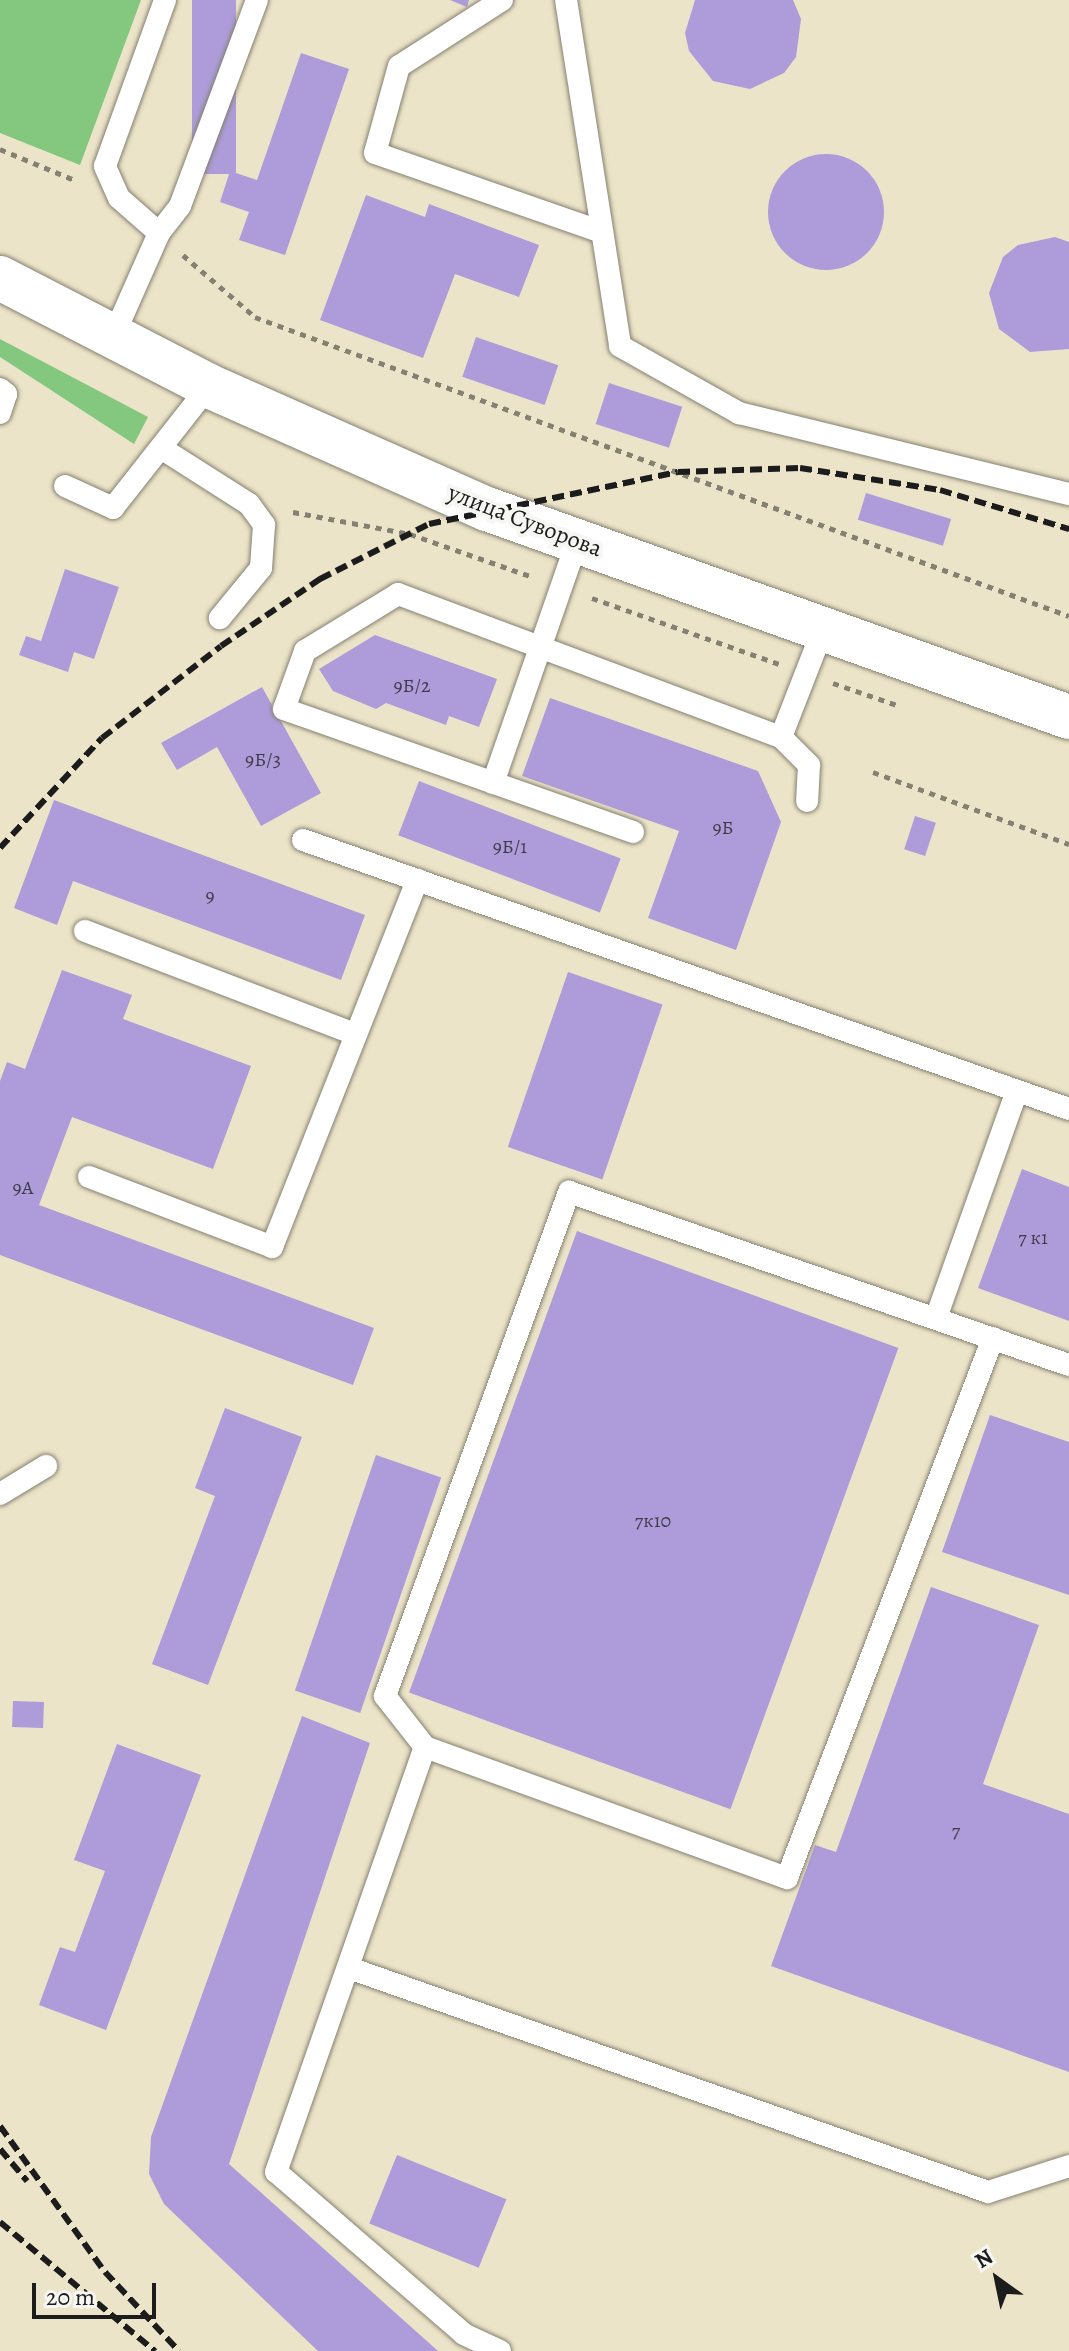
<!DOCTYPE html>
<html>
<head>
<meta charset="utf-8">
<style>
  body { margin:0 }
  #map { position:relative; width:1069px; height:2351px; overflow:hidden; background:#ece4c8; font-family:Alegreya,serif }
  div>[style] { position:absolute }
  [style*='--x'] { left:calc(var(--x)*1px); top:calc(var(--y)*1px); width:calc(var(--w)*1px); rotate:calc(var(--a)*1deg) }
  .green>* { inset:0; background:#84c77f }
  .building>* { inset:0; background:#ad9cd9; transform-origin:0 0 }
  .round { border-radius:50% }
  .path>* { height:5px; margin-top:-2.5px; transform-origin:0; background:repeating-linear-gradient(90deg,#848072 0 6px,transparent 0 12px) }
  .roads { filter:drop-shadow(0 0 2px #848072) drop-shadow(0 0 2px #848072) }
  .service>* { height:22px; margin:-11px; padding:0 11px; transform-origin:11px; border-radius:11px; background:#fff }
  .secondary>* { height:44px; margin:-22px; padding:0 22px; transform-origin:22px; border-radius:22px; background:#fff }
  .rail>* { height:6px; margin-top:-3px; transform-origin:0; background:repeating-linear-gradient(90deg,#1c1c1c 0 12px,transparent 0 18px) }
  span { translate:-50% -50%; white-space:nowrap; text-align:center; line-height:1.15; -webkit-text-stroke:8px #f6f6f2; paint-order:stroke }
  .number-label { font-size:20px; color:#403c4b }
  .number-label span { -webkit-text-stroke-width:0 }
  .street-label { font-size:24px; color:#1c1c1c }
  .north { position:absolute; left:957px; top:2239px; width:80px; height:80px; -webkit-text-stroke:6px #f6f6f2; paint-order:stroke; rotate:327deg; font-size:22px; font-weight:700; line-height:32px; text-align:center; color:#1c1c1c }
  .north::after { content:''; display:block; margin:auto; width:28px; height:36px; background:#1c1c1c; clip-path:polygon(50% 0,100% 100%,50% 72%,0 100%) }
  .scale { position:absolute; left:32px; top:2283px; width:124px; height:36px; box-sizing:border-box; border:4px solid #1c1c1c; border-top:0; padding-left:10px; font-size:24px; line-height:28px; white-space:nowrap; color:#1c1c1c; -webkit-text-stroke:6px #f6f6f2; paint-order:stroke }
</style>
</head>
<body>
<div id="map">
  <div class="green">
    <i style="clip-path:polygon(0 0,141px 0,80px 165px,0 133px)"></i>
    <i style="clip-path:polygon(0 339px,148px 417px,134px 444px,0 357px)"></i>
  </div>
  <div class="building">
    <i style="left:192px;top:0;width:44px;height:174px"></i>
    <i style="clip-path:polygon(450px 0,469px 0,467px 7px)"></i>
    <i style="clip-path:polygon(695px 0,793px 0,801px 19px,796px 57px,784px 73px,750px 89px,713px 81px,689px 51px,685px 33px)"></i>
    <i style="clip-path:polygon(301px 53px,349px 69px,285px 255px,239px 240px,249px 212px,220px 202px,230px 171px,257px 180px)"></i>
    <i class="round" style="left:768px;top:154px;width:116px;height:116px"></i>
    <i style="clip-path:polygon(366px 195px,425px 217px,429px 204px,539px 245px,519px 297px,455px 274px,423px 358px,320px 320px)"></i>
    <i style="clip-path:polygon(1055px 237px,1069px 242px,1069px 349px,1030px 352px,999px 329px,989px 293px,1003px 257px,1018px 245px)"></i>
    <i style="left:476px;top:337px;width:87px;height:42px;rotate:19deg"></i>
    <i style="left:609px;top:383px;width:77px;height:43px;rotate:18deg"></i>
    <i style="left:866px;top:493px;width:89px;height:28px;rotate:17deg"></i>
    <i style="clip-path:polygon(65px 569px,119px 587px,94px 659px,74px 652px,68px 672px,19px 655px,26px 636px,41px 641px)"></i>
    <i style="clip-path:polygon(375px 635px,497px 679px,479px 727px,449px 716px,446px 725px,386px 703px,376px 709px,333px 691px,319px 669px)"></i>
    <i style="clip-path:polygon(262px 687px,321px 793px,261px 826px,217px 747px,177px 770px,161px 743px)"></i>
    <i style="clip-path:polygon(550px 698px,758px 771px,781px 822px,736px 950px,648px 918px,679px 831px,522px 776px)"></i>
    <i style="left:419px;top:781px;width:216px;height:58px;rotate:21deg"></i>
    <i style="clip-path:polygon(54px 800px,365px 915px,341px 980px,73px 881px,57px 925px,14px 908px)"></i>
    <i style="left:915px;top:816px;width:22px;height:35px;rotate:18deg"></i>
    <i style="clip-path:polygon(62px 970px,132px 995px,123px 1019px,251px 1066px,213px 1169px,72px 1117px,39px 1205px,374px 1328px,353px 1385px,0 1255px,0 1081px,7px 1062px,25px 1069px)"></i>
    <i style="left:568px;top:972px;width:100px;height:185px;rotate:19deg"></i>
    <i style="clip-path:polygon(1022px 1169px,1069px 1187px,1069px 1321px,978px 1288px)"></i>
    <i style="left:577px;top:1231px;width:342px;height:491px;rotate:20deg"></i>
    <i style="clip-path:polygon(225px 1408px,302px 1437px,208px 1685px,152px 1664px,215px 1496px,195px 1488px)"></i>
    <i style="clip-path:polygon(990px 1415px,1069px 1442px,1069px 1595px,942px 1552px)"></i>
    <i style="left:376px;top:1455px;width:69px;height:249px;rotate:19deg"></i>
    <i style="clip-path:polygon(931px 1587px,1039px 1625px,983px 1784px,1069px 1814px,1069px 2072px,771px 1966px,815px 1845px,836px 1852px)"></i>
    <i style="left:13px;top:1701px;width:31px;height:26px;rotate:2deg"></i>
    <i style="clip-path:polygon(302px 1716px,370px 1743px,229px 2164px,438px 2351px,318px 2351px,164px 2204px,149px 2174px,151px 2137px)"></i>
    <i style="clip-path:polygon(117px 1744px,201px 1775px,106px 2030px,39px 2005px,60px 1947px,75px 1952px,105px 1871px,74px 1860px)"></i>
    <i style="left:397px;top:2155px;width:118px;height:74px;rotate:22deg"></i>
  </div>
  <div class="path">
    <i style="--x:0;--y:149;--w:83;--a:22.6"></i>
    <i style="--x:183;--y:255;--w:95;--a:40.7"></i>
    <i style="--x:255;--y:317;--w:867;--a:20.17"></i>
    <i style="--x:293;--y:512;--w:119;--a:10.6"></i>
    <i style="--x:410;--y:534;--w:130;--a:19.3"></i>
    <i style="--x:592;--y:598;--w:198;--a:19.4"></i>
    <i style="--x:833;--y:683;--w:68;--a:19"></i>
    <i style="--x:873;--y:772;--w:209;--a:20.2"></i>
  </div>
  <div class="roads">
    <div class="service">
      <i style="--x:502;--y:0;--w:122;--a:147.3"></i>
      <i style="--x:399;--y:66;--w:90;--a:105.4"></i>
      <i style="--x:375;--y:153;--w:240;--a:19.2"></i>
      <i style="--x:566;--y:0;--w:350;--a:81.1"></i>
      <i style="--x:620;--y:346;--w:137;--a:29.4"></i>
      <i style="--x:739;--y:413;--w:340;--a:13.8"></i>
      <i style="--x:159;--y:233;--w:34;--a:-52"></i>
      <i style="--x:180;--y:206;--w:220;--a:-69.5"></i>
      <i style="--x:113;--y:337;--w:114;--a:-66.1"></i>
      <i style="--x:159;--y:233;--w:53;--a:-138.8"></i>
      <i style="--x:119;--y:198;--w:35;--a:-114"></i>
      <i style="--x:105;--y:166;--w:177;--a:-70.1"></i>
      <i style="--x:0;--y:389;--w:8;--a:40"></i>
      <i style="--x:6;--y:394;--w:20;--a:108"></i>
      <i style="--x:161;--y:448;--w:104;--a:32.5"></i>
      <i style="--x:249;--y:504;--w:26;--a:54"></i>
      <i style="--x:264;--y:525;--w:43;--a:94"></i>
      <i style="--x:261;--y:568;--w:65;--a:129.4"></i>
      <i style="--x:65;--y:486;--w:53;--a:24.6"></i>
      <i style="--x:113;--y:508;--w:155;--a:-51.8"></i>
      <i style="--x:781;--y:737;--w:116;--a:-68.7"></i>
      <i style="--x:493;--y:783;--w:255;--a:-70.8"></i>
      <i style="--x:633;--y:832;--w:370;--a:-160.6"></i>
      <i style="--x:284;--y:709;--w:62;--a:-70.1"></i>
      <i style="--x:305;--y:651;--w:109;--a:-31.5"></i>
      <i style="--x:398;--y:594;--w:409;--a:20.5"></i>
      <i style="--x:781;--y:737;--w:40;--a:45"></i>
      <i style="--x:809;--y:765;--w:36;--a:93"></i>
      <i style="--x:303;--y:840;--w:812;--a:19.35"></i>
      <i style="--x:85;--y:931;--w:289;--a:20.9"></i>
      <i style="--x:89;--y:1177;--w:196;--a:20.9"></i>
      <i style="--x:272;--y:1247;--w:395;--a:-68.4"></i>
      <i style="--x:936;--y:1318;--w:241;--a:-70.4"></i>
      <i style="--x:0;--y:1494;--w:54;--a:-31.3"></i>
      <i style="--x:425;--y:1747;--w:385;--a:19.9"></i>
      <i style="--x:787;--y:1878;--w:578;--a:-69.12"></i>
      <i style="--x:349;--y:1968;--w:677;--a:19.32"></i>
      <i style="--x:988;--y:2192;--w:85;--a:-17.8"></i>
      <i style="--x:500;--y:2351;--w:40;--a:-155"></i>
      <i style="--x:464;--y:2334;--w:248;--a:-139.2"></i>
      <i style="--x:276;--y:2172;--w:450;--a:-70.7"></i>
      <i style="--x:425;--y:1747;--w:65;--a:-128.1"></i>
      <i style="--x:385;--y:1696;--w:537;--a:-69.94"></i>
      <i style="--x:569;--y:1192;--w:529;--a:19.09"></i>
    </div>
    <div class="secondary">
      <i style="--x:0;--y:278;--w:235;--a:27.3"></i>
      <i style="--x:209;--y:386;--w:304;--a:23.9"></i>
      <i style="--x:487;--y:509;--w:618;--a:19.67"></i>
    </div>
  </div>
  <div class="rail">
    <i style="--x:0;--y:848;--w:150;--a:-47.2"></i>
    <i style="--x:102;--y:738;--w:150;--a:-37.7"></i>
    <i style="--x:221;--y:646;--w:120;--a:-34.1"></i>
    <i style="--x:320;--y:579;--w:122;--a:-26.8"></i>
    <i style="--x:429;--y:524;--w:254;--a:-11.8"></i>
    <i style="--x:678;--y:472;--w:122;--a:-1.9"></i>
    <i style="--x:800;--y:468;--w:142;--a:8.9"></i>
    <i style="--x:940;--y:490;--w:135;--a:16.8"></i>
    <i style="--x:0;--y:2126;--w:180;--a:54.3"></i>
    <i style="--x:105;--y:2272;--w:108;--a:46.9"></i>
    <i style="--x:0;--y:2149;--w:42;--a:49.8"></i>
    <i style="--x:0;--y:2222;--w:202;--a:39.8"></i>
  </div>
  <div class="number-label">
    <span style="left:412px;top:685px">9Б/2</span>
    <span style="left:263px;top:759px">9Б/3</span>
    <span style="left:723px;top:827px">9Б</span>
    <span style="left:510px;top:846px">9Б/1</span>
    <span style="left:210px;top:895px">9</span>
    <span style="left:23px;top:1187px">9А</span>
    <span style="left:1033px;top:1237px">7 к1</span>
    <span style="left:653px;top:1520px">7к10</span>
    <span style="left:956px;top:1830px">7</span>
  </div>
  <div class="street-label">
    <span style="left:525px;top:521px;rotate:21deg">улица Суворова</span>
  </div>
  <div class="north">N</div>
  <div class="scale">20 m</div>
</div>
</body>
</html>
